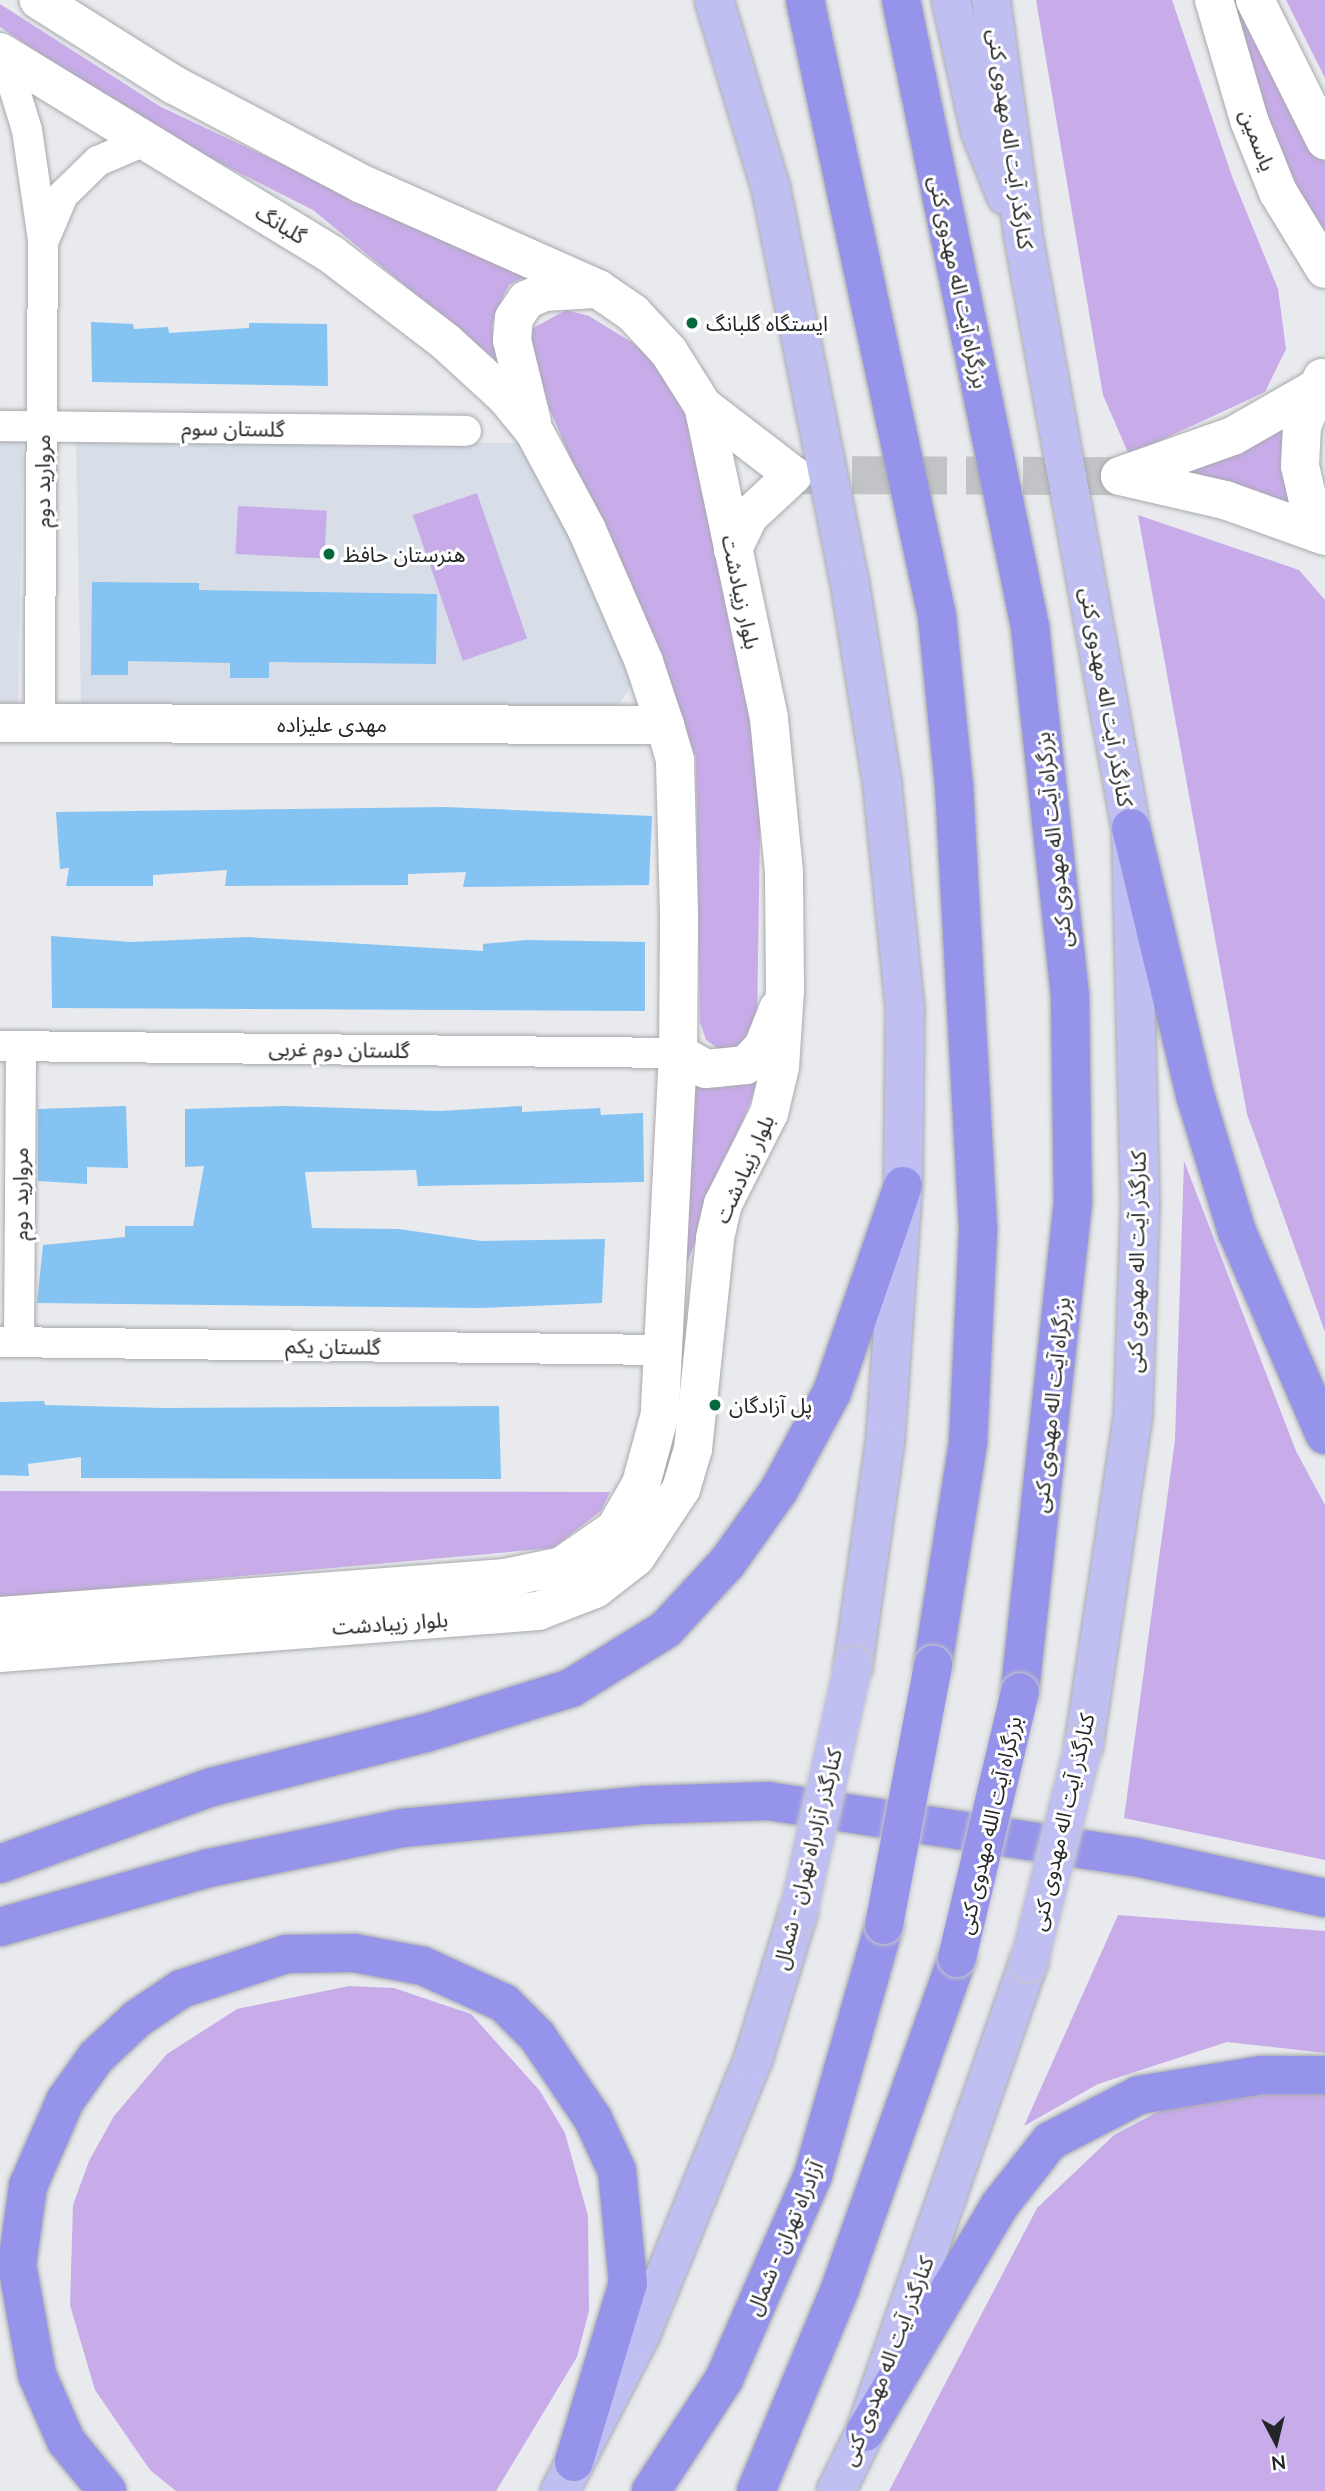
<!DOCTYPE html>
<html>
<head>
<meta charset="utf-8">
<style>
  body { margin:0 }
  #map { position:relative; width:1325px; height:2491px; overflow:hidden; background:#e8eaee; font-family:Lato,"Noto Sans Arabic",sans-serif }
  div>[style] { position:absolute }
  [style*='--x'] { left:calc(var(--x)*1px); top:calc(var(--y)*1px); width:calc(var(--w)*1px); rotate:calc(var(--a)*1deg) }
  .built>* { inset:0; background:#d8dee8 }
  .green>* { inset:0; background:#c8acea; transform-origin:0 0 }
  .building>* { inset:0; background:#84c3f2 }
  .secondary-tunnel>* { height:38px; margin-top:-19px; transform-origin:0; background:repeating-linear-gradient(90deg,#c1c3c6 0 38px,transparent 0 57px) }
  .roads { filter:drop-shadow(0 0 2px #a8aaad) drop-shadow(0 0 2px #a8aaad) }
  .street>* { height:30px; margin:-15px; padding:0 15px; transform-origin:15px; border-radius:15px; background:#fff }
  .secondary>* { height:38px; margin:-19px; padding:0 19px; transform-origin:19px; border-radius:19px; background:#fff }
  .primary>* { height:38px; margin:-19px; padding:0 19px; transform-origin:19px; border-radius:19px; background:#c0bff2 }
  .highway>* { height:38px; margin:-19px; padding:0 19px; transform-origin:19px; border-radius:19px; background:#9694ea }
  .bridges { filter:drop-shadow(0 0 2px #c6c6c7) drop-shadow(0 0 2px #c6c6c7) }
  .primary-bridge>* { height:38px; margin:-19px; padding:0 19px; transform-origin:19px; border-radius:19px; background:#c0bff2 }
  .highway-bridge>* { height:38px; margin:-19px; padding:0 19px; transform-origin:19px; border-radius:19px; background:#9694ea }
  .dots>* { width:19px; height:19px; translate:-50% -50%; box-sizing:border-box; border:4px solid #fff; border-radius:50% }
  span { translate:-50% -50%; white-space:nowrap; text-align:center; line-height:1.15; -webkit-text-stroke:6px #fff; paint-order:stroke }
  .street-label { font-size:21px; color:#242526 }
  .poi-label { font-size:21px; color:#242526 }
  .left { translate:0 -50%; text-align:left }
  .north { position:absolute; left:1241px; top:2407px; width:70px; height:70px; -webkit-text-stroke:5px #fff; paint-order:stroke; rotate:173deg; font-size:19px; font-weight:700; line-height:28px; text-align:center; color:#242526 }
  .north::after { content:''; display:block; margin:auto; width:24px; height:32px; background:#242526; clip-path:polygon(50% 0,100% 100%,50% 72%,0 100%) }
</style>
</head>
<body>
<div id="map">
  <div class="built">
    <i style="clip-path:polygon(0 440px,23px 440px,18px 702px,0 702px)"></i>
    <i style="clip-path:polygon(76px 441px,525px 443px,633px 665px,633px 683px,617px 707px,81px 706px)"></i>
  </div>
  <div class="green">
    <i style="clip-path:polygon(1036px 0,1172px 0,1233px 179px,1278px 289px,1286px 349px,1265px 392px,1129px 455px,1103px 395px)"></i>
    <i style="clip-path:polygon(1227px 0,1240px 0,1325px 161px,1325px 252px,1305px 223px)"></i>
    <i style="clip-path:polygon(1286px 0,1325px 0,1325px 78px)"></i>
    <i style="clip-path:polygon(0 4px,161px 107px,405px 222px,531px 273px,509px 285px,499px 305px,492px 325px,498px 362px,313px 210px,156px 131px,0 27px)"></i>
    <i style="clip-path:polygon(566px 310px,589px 316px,646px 351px,685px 408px,761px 764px,757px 1022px,745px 1046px,726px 1054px,706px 1040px,700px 1022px,696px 757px,530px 362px,526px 332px)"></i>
    <i style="clip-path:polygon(1293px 412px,1302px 514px,1153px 471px)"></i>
    <i style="left:477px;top:493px;width:154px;height:68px;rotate:71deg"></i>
    <i style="left:238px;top:506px;width:89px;height:48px;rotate:3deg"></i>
    <i style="clip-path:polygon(1138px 515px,1299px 570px,1325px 600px,1325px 1332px,1247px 1114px)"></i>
    <i style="clip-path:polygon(687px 1070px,701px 1083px,720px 1088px,761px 1074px,685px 1268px)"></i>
    <i style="clip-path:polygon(1184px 1161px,1296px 1451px,1325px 1505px,1325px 1860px,1124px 1818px,1175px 1440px)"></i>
    <i style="clip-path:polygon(0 1491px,610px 1492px,601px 1511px,553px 1548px,0 1598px)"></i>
    <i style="clip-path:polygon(1118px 1915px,1325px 1931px,1325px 2053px,1227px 2042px,1098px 2084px,1024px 2126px)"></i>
    <i style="clip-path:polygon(349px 1986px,394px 1988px,471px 2014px,540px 2091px,565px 2133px,588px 2216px,589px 2311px,577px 2357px,496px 2491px,176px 2491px,150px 2470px,95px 2390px,70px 2305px,73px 2205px,89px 2161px,114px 2116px,167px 2054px,237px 2009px)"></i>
    <i style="clip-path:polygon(1243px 2087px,1325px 2090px,1325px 2491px,889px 2491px,1037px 2208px,1114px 2135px,1169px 2106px)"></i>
  </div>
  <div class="building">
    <i style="clip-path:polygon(91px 322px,133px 324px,134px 329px,168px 327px,169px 333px,249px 328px,249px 323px,327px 324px,328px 386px,92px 382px)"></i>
    <i style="clip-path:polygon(92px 582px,199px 583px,199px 590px,437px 594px,436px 664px,269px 662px,269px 678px,230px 678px,230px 663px,128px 661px,128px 675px,91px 675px)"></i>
    <i style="clip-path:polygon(445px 807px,652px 816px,649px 885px,463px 887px,466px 872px,408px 874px,408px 885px,225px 886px,227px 870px,153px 875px,153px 886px,66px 886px,69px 868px,60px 869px,56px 812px)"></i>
    <i style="clip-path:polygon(51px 936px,131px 942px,247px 937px,483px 951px,483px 944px,526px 940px,645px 942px,645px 1011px,52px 1008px)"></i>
    <i style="clip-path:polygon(126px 1106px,128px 1168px,87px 1167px,87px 1184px,38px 1181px,38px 1109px)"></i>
    <i style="clip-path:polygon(284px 1106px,440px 1111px,522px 1106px,522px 1112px,600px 1108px,601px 1115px,643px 1113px,644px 1182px,418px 1186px,416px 1170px,305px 1172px,312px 1228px,399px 1229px,481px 1241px,605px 1239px,602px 1303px,481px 1308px,37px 1303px,43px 1245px,125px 1237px,125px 1226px,193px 1226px,204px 1166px,185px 1167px,185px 1109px)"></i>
    <i style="clip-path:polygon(44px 1401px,45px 1405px,162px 1408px,499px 1406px,501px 1479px,81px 1478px,81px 1457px,28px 1464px,29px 1476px,0 1475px,0 1402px)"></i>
  </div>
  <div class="secondary-tunnel">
    <i style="--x:795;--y:475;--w:325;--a:0.2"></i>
  </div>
  <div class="roads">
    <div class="street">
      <i style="--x:4;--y:55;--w:78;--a:73"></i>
      <i style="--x:27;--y:130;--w:111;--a:81.7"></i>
      <i style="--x:43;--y:240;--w:483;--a:90.4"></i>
      <i style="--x:44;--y:240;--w:49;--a:-67.1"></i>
      <i style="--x:63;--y:195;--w:49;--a:-44.2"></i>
      <i style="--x:98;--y:161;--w:48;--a:-23.4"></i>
      <i style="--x:0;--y:426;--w:466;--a:0.6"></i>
      <i style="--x:0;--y:1046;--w:678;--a:0.59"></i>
      <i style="--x:0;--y:1342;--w:665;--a:0.69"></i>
      <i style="--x:19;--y:1342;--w:296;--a:-89.6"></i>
    </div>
    <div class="secondary">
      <i style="--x:1214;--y:0;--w:125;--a:73.7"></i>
      <i style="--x:1249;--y:120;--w:78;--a:68.1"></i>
      <i style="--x:1278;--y:192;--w:90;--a:58.6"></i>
      <i style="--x:1255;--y:0;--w:157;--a:63.4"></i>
      <i style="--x:0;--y:52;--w:389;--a:31.4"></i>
      <i style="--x:332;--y:255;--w:143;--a:37.3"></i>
      <i style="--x:446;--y:342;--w:80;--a:42.5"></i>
      <i style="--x:505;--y:396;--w:45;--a:50.4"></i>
      <i style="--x:534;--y:431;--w:112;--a:61.8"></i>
      <i style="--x:587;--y:530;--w:144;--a:66.6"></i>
      <i style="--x:644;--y:662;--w:66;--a:71.6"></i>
      <i style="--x:665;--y:725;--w:37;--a:74"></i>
      <i style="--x:675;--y:761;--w:158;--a:88.5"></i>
      <i style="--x:679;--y:919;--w:134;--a:90.4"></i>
      <i style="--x:678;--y:1053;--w:361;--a:92.9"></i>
      <i style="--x:660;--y:1414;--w:73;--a:105.2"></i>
      <i style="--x:641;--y:1484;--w:52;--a:120"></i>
      <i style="--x:615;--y:1529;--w:65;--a:145.1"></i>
      <i style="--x:562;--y:1566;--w:58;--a:168.1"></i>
      <i style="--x:505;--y:1578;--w:506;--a:175.7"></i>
      <i style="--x:1322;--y:378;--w:52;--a:112.6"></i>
      <i style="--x:1302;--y:426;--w:40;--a:92.9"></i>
      <i style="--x:1300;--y:466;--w:39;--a:77"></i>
      <i style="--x:1309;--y:504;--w:31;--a:59"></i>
      <i style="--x:703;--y:406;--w:113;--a:37.5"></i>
      <i style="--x:793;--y:475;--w:60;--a:137"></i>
      <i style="--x:749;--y:516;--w:37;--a:116"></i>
      <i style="--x:532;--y:422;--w:84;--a:-103.7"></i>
      <i style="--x:512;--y:340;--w:22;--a:-85"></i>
      <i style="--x:514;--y:318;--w:22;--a:-56"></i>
      <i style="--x:526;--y:300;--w:20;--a:-24"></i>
      <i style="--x:544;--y:292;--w:50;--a:-3.4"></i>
      <i style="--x:1120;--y:476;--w:120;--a:-19.5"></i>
      <i style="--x:1233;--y:436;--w:95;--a:-29.8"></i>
      <i style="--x:1120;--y:476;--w:108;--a:12.9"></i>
      <i style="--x:1225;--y:500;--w:106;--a:19.8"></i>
      <i style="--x:0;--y:723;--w:665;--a:0.17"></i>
      <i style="--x:678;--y:1053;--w:32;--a:30"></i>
      <i style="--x:706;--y:1069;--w:40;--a:-5.7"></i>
      <i style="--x:746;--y:1065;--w:25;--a:-47"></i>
      <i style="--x:763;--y:1047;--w:41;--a:-68.5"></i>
      <i style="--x:0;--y:1653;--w:540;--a:-4.46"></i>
      <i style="--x:538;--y:1611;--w:61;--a:-21.1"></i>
      <i style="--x:595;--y:1589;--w:52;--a:-38"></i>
      <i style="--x:636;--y:1557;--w:82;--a:-56.5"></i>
      <i style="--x:681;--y:1489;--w:42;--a:-73.3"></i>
      <i style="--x:693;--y:1449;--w:212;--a:-84"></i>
      <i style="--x:715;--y:1238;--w:35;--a:-77"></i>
      <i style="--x:723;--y:1204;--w:102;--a:-63.2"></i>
      <i style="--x:769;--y:1113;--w:47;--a:-76.6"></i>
      <i style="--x:780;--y:1067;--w:77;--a:-86.3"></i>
      <i style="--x:785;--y:990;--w:118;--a:-90.5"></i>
      <i style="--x:784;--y:872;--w:155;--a:-95.6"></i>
      <i style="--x:769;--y:718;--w:319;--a:-101.9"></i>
      <i style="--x:703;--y:406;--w:64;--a:-122.2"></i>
      <i style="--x:669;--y:352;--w:53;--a:-132.7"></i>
      <i style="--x:633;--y:313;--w:42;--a:-145.6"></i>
      <i style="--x:598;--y:289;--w:258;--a:-156"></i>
      <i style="--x:362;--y:184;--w:212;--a:-152.2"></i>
      <i style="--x:174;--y:85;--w:160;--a:-147.8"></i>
    </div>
    <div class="primary">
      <i style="--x:714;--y:0;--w:197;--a:73.2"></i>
      <i style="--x:771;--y:189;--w:397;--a:78.7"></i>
      <i style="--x:849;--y:578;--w:207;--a:80.8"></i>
      <i style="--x:882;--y:782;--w:226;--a:84.2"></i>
      <i style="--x:905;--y:1007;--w:179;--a:90.6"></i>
      <i style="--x:903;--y:1186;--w:257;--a:94"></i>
      <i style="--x:885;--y:1442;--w:226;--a:98.1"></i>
      <i style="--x:951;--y:0;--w:134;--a:77.5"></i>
      <i style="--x:980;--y:131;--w:70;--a:68.2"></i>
      <i style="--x:991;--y:0;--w:242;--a:82.2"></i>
      <i style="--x:1024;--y:240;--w:598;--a:79.69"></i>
      <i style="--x:1131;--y:828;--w:381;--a:88.6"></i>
      <i style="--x:1140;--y:1209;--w:207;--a:91.9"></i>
      <i style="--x:1133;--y:1416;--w:331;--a:98.5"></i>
      <i style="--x:560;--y:2491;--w:177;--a:-62.7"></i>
      <i style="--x:641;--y:2334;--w:296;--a:-67.8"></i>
      <i style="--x:753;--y:2060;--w:153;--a:-72.9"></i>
      <i style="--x:836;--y:2491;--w:66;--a:-63.8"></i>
      <i style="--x:865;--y:2432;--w:498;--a:-70.8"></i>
    </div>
    <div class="highway">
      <i style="--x:805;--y:0;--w:630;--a:77.91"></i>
      <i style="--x:937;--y:616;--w:170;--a:84.3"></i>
      <i style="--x:954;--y:785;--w:447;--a:86.9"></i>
      <i style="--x:978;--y:1231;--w:212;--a:92.7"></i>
      <i style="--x:968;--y:1443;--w:225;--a:99"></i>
      <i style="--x:901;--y:0;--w:640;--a:78.37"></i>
      <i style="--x:1030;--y:627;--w:371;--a:83.8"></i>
      <i style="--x:1070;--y:996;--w:206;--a:89.2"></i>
      <i style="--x:1073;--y:1202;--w:493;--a:96.2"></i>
      <i style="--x:1131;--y:828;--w:278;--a:76.5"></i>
      <i style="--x:1196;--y:1098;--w:140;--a:73"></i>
      <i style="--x:1237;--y:1232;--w:221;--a:66.6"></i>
      <i style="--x:0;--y:1864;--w:226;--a:-20"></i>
      <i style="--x:212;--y:1787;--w:221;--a:-14.2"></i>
      <i style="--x:426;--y:1733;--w:152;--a:-17.2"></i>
      <i style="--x:571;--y:1688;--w:112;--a:-31.8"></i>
      <i style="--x:666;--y:1629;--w:90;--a:-47.3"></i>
      <i style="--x:727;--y:1563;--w:90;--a:-54.5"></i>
      <i style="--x:779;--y:1490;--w:111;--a:-61.6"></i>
      <i style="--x:832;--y:1392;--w:218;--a:-71"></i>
      <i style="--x:0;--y:1927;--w:217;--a:-15.8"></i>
      <i style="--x:209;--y:1868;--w:197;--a:-11.7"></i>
      <i style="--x:402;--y:1828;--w:243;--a:-5.4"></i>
      <i style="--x:644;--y:1805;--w:124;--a:-1.8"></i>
      <i style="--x:768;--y:1801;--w:371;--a:8.7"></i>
      <i style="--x:1135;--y:1857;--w:194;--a:12.2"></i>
      <i style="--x:865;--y:2432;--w:263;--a:-59.3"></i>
      <i style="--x:999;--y:2206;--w:83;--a:-51.9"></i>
      <i style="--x:1050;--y:2141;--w:100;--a:-27.3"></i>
      <i style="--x:1139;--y:2095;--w:124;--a:-9.3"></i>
      <i style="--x:1261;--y:2075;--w:64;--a:0"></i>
      <i style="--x:107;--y:2491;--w:65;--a:-129.4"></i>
      <i style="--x:66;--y:2441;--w:72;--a:-113.7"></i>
      <i style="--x:37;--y:2375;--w:112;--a:-100.3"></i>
      <i style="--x:17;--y:2265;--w:80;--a:-82.1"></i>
      <i style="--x:28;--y:2186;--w:93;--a:-66.5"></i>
      <i style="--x:65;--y:2101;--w:54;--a:-54.8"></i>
      <i style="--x:96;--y:2057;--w:57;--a:-42.9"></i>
      <i style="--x:138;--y:2018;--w:52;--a:-34"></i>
      <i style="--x:181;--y:1989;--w:111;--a:-18.4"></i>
      <i style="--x:286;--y:1954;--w:68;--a:-0.8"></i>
      <i style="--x:354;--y:1953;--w:70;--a:10.7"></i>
      <i style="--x:423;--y:1966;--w:89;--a:24.6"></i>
      <i style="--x:504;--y:2003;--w:47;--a:45"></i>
      <i style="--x:537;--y:2036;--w:100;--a:56"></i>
      <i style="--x:593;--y:2119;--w:57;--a:65.2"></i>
      <i style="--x:617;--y:2171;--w:113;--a:84.4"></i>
      <i style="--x:628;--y:2283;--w:187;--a:106.8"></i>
      <i style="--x:651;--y:2491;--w:134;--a:-56.9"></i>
      <i style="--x:724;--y:2379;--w:223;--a:-66.4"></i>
      <i style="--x:813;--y:2175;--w:260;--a:-74.1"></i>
      <i style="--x:756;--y:2491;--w:219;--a:-67.4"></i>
      <i style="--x:840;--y:2289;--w:351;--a:-70.5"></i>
    </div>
  </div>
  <div class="bridges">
    <div class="primary-bridge">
      <i style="--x:798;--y:1914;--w:254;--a:-77.5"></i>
      <i style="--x:1029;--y:1962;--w:226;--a:-75.9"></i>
    </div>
    <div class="highway-bridge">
      <i style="--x:884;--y:1925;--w:265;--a:-79.3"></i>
      <i style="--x:957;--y:1958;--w:273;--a:-76.7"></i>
    </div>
  </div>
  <div class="dots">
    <i style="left:692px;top:323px;background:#06693e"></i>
    <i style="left:329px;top:554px;background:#06693e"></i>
    <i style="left:715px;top:1405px;background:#06693e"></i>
  </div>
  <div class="street-label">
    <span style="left:1011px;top:139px;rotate:82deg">کنارگذر آیت اله مهدوی کنی</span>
    <span style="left:1258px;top:140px;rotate:69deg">یاسمین</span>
    <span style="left:281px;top:224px;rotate:31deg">گلبانگ</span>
    <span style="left:959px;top:282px;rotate:78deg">بزرگراه آیت اله مهدوی کنی</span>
    <span style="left:233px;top:428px;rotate:1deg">گلستان سوم</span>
    <span style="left:42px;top:481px;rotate:-90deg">مروارید دوم</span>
    <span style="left:741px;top:592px;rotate:78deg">بلوار زیبادشت</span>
    <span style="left:1107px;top:697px;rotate:80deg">کنارگذر آیت اله مهدوی کنی</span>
    <span style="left:332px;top:724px">مهدی علیزاده</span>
    <span style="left:1053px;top:840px;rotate:-96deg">بزرگراه آیت اله مهدوی کنی</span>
    <span style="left:339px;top:1049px;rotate:1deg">گلستان دوم غربی</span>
    <span style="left:744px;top:1169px;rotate:-66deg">بلوار زیبادشت</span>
    <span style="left:20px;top:1194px;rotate:-90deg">مروارید دوم</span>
    <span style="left:1136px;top:1262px;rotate:-89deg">کنارگذر آیت اله مهدوی کنی</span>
    <span style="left:333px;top:1346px;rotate:1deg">گلستان یکم</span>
    <span style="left:1051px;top:1405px;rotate:-84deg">بزرگراه آیت اله مهدوی کنی</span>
    <span style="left:390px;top:1623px;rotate:-4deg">بلوار زیبادشت</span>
    <span style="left:1062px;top:1822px;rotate:-77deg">کنارگذر آیت اله مهدوی کنی</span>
    <span style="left:989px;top:1825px;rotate:-77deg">بزرگراه آیت الله مهدوی کنی</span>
    <span style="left:807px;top:1859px;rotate:-76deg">کنارگذر آزادراه تهران - شمال</span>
    <span style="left:784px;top:2238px;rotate:-67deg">آزادراه تهران - شمال</span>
    <span style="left:887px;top:2361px;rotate:-69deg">کنارگذر آیت اله مهدوی کنی</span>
  </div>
  <div class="poi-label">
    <span class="left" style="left:706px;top:323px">ایستگاه گلبانگ</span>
    <span class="left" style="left:343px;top:554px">هنرستان حافظ</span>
    <span class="left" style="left:729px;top:1405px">پل آزادگان</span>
  </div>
  <div class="north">N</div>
</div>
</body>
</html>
